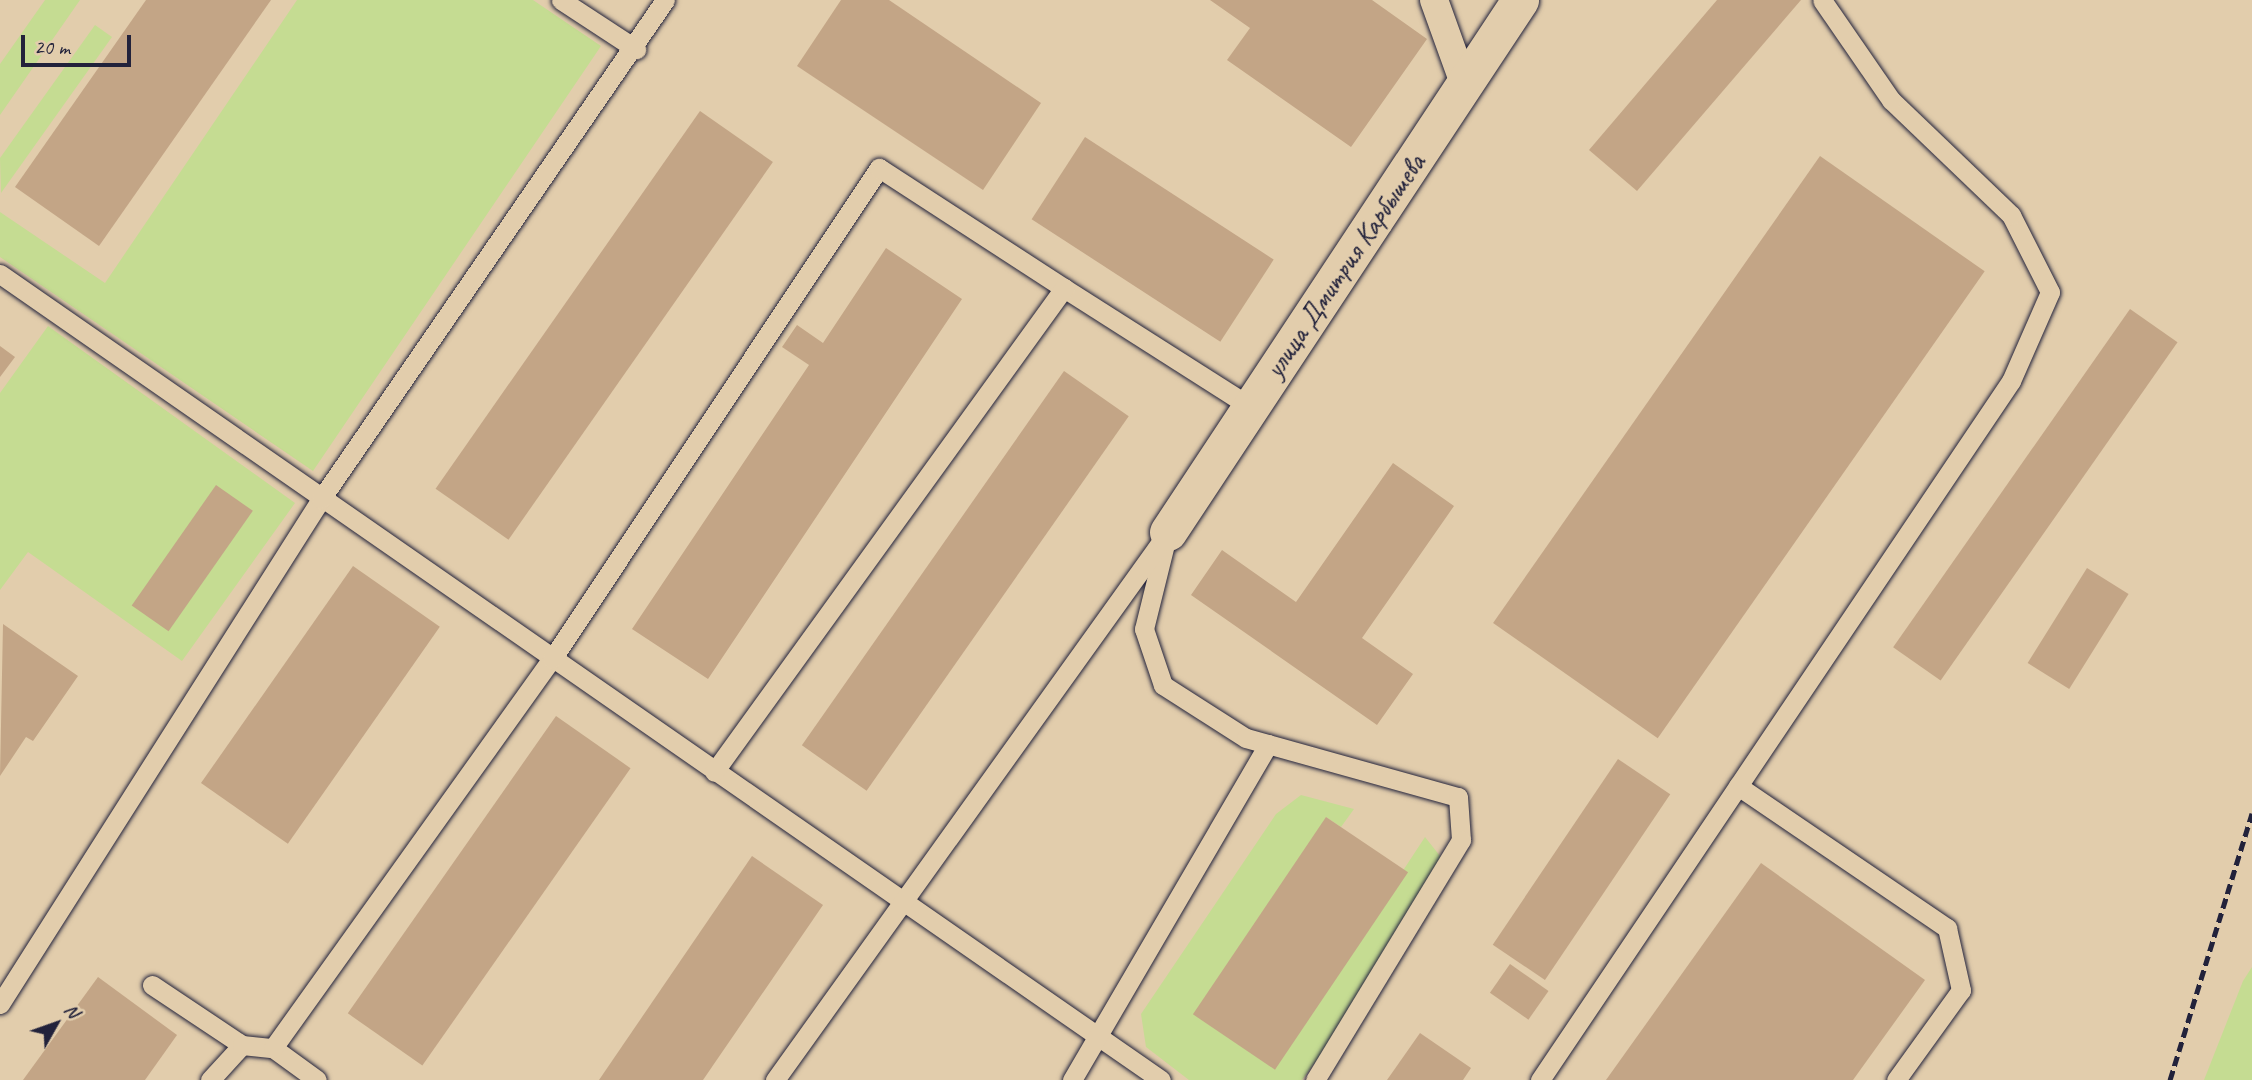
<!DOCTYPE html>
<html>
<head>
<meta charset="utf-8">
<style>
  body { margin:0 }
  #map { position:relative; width:2252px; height:1080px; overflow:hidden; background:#e2cdac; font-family:Caveat,sans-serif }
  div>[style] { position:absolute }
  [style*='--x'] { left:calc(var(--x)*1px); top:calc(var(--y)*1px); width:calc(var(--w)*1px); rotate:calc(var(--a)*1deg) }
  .green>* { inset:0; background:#c5dc92 }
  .building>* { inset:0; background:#c3a586; transform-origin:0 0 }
  .roads { filter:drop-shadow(0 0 2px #22223b) drop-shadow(0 0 2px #22223b) }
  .service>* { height:19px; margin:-9.5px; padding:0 9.5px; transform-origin:9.5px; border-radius:9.5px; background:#e2cdac }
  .pedestrian>* { height:28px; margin:-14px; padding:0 14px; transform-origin:14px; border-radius:14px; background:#e2cdac }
  .minor>* { height:37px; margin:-18.5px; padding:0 18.5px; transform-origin:18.5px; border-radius:18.5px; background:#e2cdac }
  .rail>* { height:5px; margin-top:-2.5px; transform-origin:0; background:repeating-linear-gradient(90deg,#22223b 0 10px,transparent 0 15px) }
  span { translate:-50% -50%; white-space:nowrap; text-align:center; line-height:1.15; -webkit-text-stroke:5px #e2cdac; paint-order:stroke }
  .street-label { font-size:28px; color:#22223b }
  .north { position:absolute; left:21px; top:989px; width:70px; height:70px; -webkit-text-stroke:5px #e2cdac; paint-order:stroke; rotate:50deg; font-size:19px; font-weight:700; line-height:28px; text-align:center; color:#22223b }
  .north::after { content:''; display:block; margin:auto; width:24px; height:32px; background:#22223b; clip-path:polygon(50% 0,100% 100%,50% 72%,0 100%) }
  .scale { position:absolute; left:21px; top:35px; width:110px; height:32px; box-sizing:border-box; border:4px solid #22223b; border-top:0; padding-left:9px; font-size:21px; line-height:24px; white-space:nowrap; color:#22223b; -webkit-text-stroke:5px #e2cdac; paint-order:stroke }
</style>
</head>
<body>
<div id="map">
  <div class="green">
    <i style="clip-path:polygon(45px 0,80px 0,0 115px,0 64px)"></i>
    <i style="clip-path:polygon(297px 0,533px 0,601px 46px,313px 471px,0 257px,0 212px,105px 283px)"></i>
    <i style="clip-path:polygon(95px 25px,112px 37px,1px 193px,0 158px)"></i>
    <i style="clip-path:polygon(48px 326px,295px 503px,182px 661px,28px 552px,0 590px,0 393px)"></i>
    <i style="clip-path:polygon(1301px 795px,1354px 809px,1341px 827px,1326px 817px,1273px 1069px,1425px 837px,1444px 861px,1431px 905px,1302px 1080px,1189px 1080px,1146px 1047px,1141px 1014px,1276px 814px)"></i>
    <i style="clip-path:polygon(2252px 967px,2252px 1080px,2204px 1080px,2243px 981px)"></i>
  </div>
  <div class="building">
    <i style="clip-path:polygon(146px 0,271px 0,99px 246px,15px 187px)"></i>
    <i style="clip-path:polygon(841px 0,889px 0,1041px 103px,983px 190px,797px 66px)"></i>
    <i style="clip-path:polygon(1210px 0,1372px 0,1427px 39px,1351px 147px,1227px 60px,1250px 28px)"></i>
    <i style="clip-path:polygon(1717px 0,1801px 0,1637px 191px,1589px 150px)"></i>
    <i style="left:700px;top:111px;width:89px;height:461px;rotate:35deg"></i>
    <i style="left:1085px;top:137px;width:225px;height:98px;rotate:33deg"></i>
    <i style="left:1820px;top:156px;width:201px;height:570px;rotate:35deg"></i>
    <i style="clip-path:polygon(886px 248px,962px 299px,708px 679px,632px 629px,809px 365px,782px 347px,797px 325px,823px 343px)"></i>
    <i style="left:2130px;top:309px;width:58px;height:413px;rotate:35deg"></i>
    <i style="clip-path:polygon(0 346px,15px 357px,0 377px)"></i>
    <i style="left:1064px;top:371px;width:79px;height:457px;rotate:35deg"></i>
    <i style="clip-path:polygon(1393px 463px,1454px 506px,1362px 638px,1413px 674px,1377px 725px,1191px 595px,1222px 550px,1296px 602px)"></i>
    <i style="left:216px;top:485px;width:45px;height:147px;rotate:35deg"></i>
    <i style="left:353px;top:566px;width:106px;height:265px;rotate:35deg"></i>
    <i style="left:2087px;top:568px;width:49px;height:112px;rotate:32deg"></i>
    <i style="clip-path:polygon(3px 624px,78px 676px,33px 741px,26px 737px,0 776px)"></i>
    <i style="left:556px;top:716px;width:91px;height:363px;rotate:35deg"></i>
    <i style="left:1618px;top:759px;width:63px;height:224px;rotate:34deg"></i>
    <i style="left:1326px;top:817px;width:99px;height:238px;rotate:34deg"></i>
    <i style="clip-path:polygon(752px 856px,823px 905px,703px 1080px,599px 1080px)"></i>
    <i style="clip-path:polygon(1761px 863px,1925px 980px,1853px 1080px,1606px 1080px)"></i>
    <i style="left:1510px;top:964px;width:47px;height:35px;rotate:35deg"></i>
    <i style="clip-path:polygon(98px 977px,177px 1035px,145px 1080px,23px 1080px)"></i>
    <i style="clip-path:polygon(1420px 1033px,1471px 1068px,1463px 1080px,1387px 1080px)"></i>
  </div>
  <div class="roads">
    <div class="service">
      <i style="--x:561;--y:0;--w:90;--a:33.2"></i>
      <i style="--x:0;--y:274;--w:1413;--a:34.77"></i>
      <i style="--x:1064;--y:288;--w:222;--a:32.5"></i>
      <i style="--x:1168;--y:532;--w:100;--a:103.9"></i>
      <i style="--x:1144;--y:629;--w:59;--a:71.3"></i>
      <i style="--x:1163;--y:685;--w:98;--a:32.6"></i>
      <i style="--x:1246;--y:738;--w:220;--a:15.6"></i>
      <i style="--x:1458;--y:797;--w:43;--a:86"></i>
      <i style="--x:1461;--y:840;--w:281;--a:121.3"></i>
      <i style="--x:1738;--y:786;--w:253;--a:34.2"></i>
      <i style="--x:1947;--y:928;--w:64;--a:77.3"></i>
      <i style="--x:1961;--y:990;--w:111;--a:125.8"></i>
      <i style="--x:152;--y:985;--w:108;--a:33.7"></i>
      <i style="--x:0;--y:1004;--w:598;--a:-57.56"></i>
      <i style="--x:321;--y:499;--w:606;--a:-55.42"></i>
      <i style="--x:273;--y:1048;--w:54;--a:36"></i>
      <i style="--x:210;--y:1080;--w:47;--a:-47.6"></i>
      <i style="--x:242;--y:1045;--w:31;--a:6"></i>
      <i style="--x:273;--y:1048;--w:479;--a:-54.4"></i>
      <i style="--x:552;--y:659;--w:590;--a:-56.34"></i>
      <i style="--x:879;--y:168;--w:221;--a:33"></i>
      <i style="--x:1064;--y:288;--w:597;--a:125.87"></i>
      <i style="--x:775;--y:1080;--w:662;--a:-54.34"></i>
      <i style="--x:1072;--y:1080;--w:389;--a:-59.7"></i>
      <i style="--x:1540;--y:1080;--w:843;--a:-56.03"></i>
      <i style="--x:2011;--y:381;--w:97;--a:-66.3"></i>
      <i style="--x:2050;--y:292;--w:86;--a:-116.9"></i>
      <i style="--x:2011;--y:215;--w:166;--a:-136.2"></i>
      <i style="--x:1891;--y:100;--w:121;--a:-124.6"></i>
    </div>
    <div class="pedestrian">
      <i style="--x:1434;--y:0;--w:91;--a:70.2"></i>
    </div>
    <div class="minor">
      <i style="--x:1168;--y:532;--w:638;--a:-56.51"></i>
    </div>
  </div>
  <div class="rail">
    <i style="--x:2170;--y:1080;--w:279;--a:-72.9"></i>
  </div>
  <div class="street-label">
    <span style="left:1345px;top:266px;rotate:-56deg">улица Дмитрия Карбышева</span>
  </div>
  <div class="north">N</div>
  <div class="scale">20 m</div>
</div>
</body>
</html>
